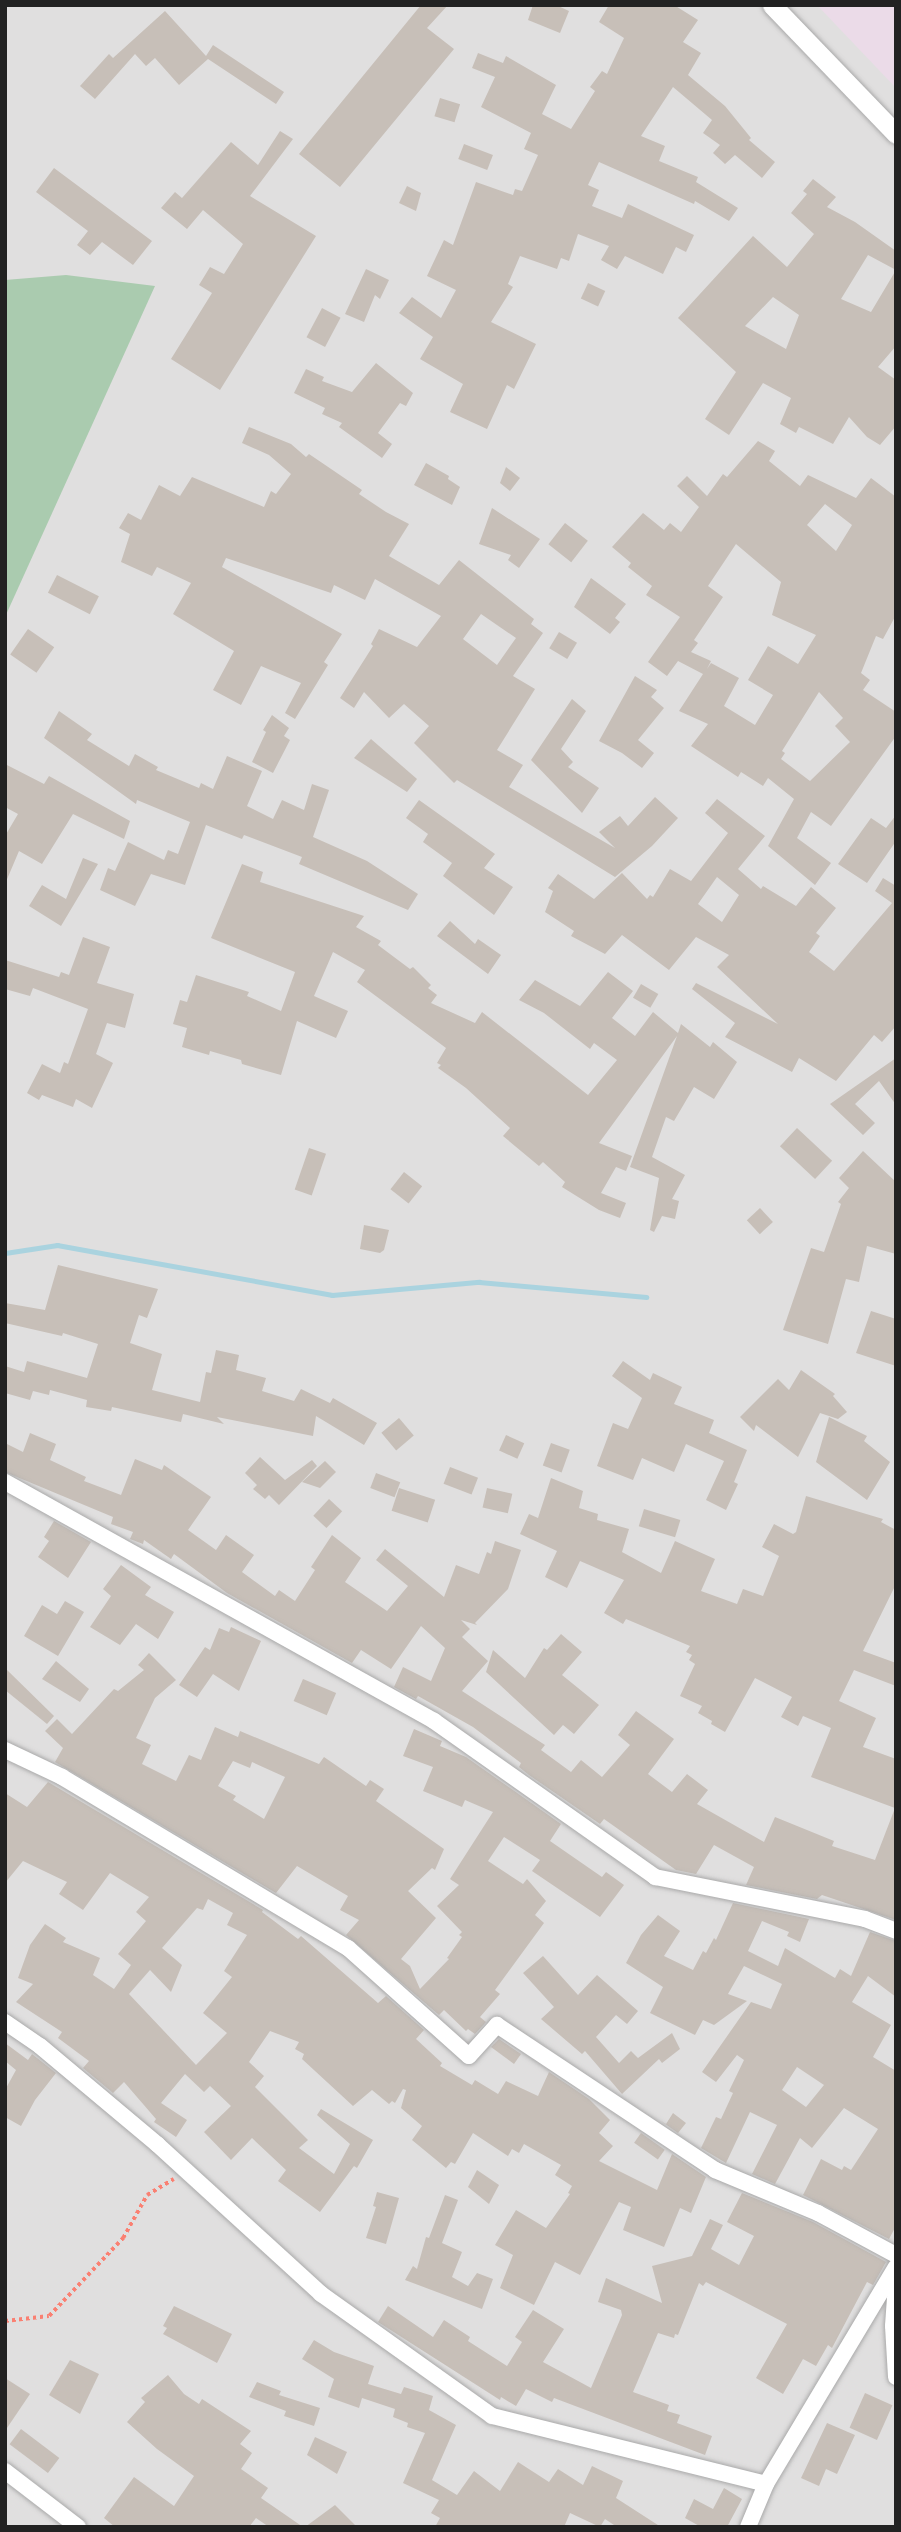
<!DOCTYPE html>
<html>
<head>
<meta charset="utf-8">
<style>
  body { margin:0 }
  #map { position:relative; width:901px; height:2532px; overflow:hidden; background:#f2efe9; font-family:"Open Sans",sans-serif }
  div>[style] { position:absolute }
  [style*='--x'] { left:calc(var(--x)*1px); top:calc(var(--y)*1px); width:calc(var(--w)*1px); rotate:calc(var(--a)*1deg) }
  .residential>* { inset:0; background:#e0dfdf; transform-origin:0 0 }
  .industrial>* { inset:0; background:#ebdbe8 }
  .cemetery>* { inset:0; background:#aacbaf }
  .stream>* { height:5px; margin:-2.5px; padding:0 2.5px; transform-origin:2.5px; border-radius:2.5px; background:#aad3df }
  .building>* { inset:0; background:#c7bfb8; transform-origin:0 0 }
  .path>* { height:3.5px; margin-top:-1.75px; transform-origin:0; background:repeating-linear-gradient(90deg,#fa8072 0 3.5px,transparent 0 7px) }
  .roads { filter:drop-shadow(0 0 2px #a9a9a9) drop-shadow(0 0 2px #a9a9a9) }
  .minor>* { height:16px; margin:-8px; padding:0 8px; transform-origin:8px; border-radius:8px; background:#fff }
  .tertiary>* { height:19px; margin:-9.5px; padding:0 9.5px; transform-origin:9.5px; border-radius:9.5px; background:#fff }
  span { translate:-50% -50%; white-space:nowrap; text-align:center; line-height:1.15; -webkit-text-stroke:7px #fff; paint-order:stroke }
  .frame { position:absolute; inset:0; border:7px solid #222; pointer-events:none }
</style>
</head>
<body>
<div id="map">
  <div class="residential">
    <i style="left:5px;top:5px;width:891px;height:2522px"></i>
  </div>
  <div class="industrial">
    <i style="clip-path:polygon(817px 5px,896px 5px,896px 88px)"></i>
  </div>
  <div class="cemetery">
    <i style="clip-path:polygon(66px 275px,155px 286px,5px 617px,5px 280px)"></i>
  </div>
  <div class="stream">
    <i style="--x:5;--y:1253;--w:53;--a:-8.7"></i>
    <i style="--x:57;--y:1245;--w:280;--a:10.3"></i>
    <i style="--x:332;--y:1295;--w:148;--a:-5.1"></i>
    <i style="--x:479;--y:1282;--w:168;--a:5.1"></i>
  </div>
  <div class="building">
    <i style="clip-path:polygon(421px 5px,448px 5px,427px 28px,454px 49px,340px 187px,299px 154px)"></i>
    <i style="clip-path:polygon(533px 5px,556px 5px,569px 11px,560px 33px,528px 20px)"></i>
    <i style="clip-path:polygon(609px 5px,674px 5px,698px 20px,683px 42px,701px 53px,688px 75px,725px 106px,751px 138px,749px 140px,775px 162px,762px 178px,735px 155px,725px 164px,713px 153px,720px 145px,703px 133px,712px 120px,673px 87px,641px 136px,665px 146px,659px 161px,698px 177px,696px 182px,738px 208px,729px 221px,695px 201px,694px 204px,599px 162px,588px 185px,599px 190px,592px 206px,622px 218px,628px 204px,694px 235px,686px 252px,676px 247px,663px 274px,625px 256px,617px 269px,601px 260px,609px 246px,578px 234px,569px 261px,561px 258px,557px 269px,520px 256px,508px 284px,513px 287px,491px 322px,536px 344px,514px 389px,507px 385px,487px 429px,450px 412px,463px 384px,420px 359px,433px 337px,399px 313px,412px 297px,441px 318px,456px 290px,427px 276px,444px 240px,453px 245px,476px 182px,513px 195px,515px 189px,522px 191px,538px 155px,524px 149px,531px 133px,481px 107px,495px 77px,472px 68px,478px 53px,503px 63px,506px 56px,556px 85px,542px 114px,571px 129px,595px 91px,590px 87px,602px 71px,607px 74px,624px 38px,599px 22px)"></i>
    <i style="clip-path:polygon(165px 11px,206px 56px,213px 45px,284px 92px,276px 104px,208px 59px,179px 85px,155px 58px,146px 66px,135px 54px,95px 99px,80px 86px,109px 54px,113px 58px)"></i>
    <i style="left:440px;top:98px;width:21px;height:19px;rotate:17deg"></i>
    <i style="clip-path:polygon(280px 131px,293px 139px,250px 196px,316px 236px,220px 390px,171px 359px,212px 293px,199px 285px,210px 267px,224px 274px,243px 244px,203px 210px,187px 229px,161px 208px,175px 192px,182px 198px,231px 142px,258px 165px)"></i>
    <i style="left:464px;top:144px;width:31px;height:16px;rotate:21deg"></i>
    <i style="clip-path:polygon(54px 168px,152px 241px,133px 265px,102px 242px,90px 255px,77px 245px,88px 231px,36px 192px)"></i>
    <i style="clip-path:polygon(evenodd,813px 179px,836px 197px,827px 207px,855px 222px,896px 251px,896px 270px,868px 255px,841px 299px,871px 312px,896px 270px,896px 346px,878px 367px,896px 380px,896px 426px,880px 445px,867px 437px,849px 417px,833px 444px,799px 427px,796px 433px,780px 424px,791px 398px,763px 383px,729px 435px,705px 419px,736px 372px,678px 318px,753px 236px,787px 267px,814px 234px,791px 213px,807px 194px,803px 191px,813px 179px,773px 297px,799px 315px,786px 349px,745px 326px,773px 297px)"></i>
    <i style="clip-path:polygon(407px 186px,421px 193px,416px 211px,399px 203px)"></i>
    <i style="clip-path:polygon(366px 269px,389px 280px,380px 299px,375px 295px,364px 322px,345px 314px)"></i>
    <i style="left:588px;top:283px;width:19px;height:17px;rotate:25deg"></i>
    <i style="left:322px;top:308px;width:21px;height:33px;rotate:28deg"></i>
    <i style="clip-path:polygon(376px 363px,413px 393px,406px 406px,400px 403px,378px 433px,392px 444px,382px 458px,339px 427px,342px 423px,322px 414px,325px 408px,294px 393px,306px 369px,324px 377px,322px 381px,352px 392px)"></i>
    <i style="clip-path:polygon(evenodd,249px 427px,291px 444px,306px 457px,309px 454px,362px 490px,359px 494px,386px 512px,409px 524px,389px 556px,439px 585px,459px 560px,534px 619px,531px 624px,543px 633px,513px 676px,535px 689px,497px 750px,523px 765px,509px 787px,615px 848px,599px 832px,620px 816px,628px 826px,655px 797px,678px 818px,652px 846px,615px 877px,457px 780px,454px 783px,414px 743px,429px 726px,404px 704px,389px 718px,364px 692px,354px 708px,340px 698px,373px 646px,371px 644px,379px 629px,417px 647px,441px 616px,375px 579px,365px 600px,334px 585px,331px 593px,226px 558px,222px 567px,342px 634px,324px 662px,328px 665px,295px 719px,285px 713px,301px 683px,261px 666px,241px 705px,213px 690px,234px 651px,173px 614px,191px 583px,157px 567px,152px 576px,121px 562px,130px 534px,119px 528px,128px 513px,141px 520px,159px 485px,180px 496px,192px 477px,264px 507px,271px 491px,276px 494px,291px 474px,269px 455px,242px 443px,249px 427px,481px 614px,516px 638px,497px 665px,463px 639px,481px 614px)"></i>
    <i style="clip-path:polygon(evenodd,758px 441px,775px 451px,769px 461px,800px 486px,808px 475px,856px 498px,871px 478px,896px 497px,896px 615px,883px 639px,876px 636px,861px 673px,870px 680px,863px 690px,896px 712px,896px 736px,831px 826px,811px 812px,797px 838px,831px 863px,815px 885px,768px 846px,794px 799px,768px 778px,763px 786px,741px 772px,738px 777px,691px 746px,708px 724px,679px 711px,703px 674px,678px 661px,667px 676px,648px 662px,680px 617px,646px 595px,652px 586px,628px 567px,631px 563px,612px 547px,643px 513px,664px 530px,670px 523px,681px 532px,699px 507px,677px 486px,687px 476px,707px 496px,723px 474px,727px 477px,758px 441px,825px 504px,852px 525px,836px 551px,807px 525px,825px 504px,758px 441px,736px 544px,781px 582px,772px 615px,816px 635px,798px 664px,768px 646px,748px 680px,773px 695px,755px 725px,724px 706px,739px 678px,711px 663px,707px 669px,711px 661px,691px 652px,698px 643px,694px 640px,723px 597px,708px 586px,736px 544px,758px 441px,819px 692px,843px 718px,835px 726px,850px 742px,810px 781px,781px 759px,785px 753px,782px 751px,819px 692px)"></i>
    <i style="clip-path:polygon(426px 463px,449px 476px,448px 479px,460px 487px,452px 505px,414px 485px)"></i>
    <i style="clip-path:polygon(506px 467px,520px 478px,510px 491px,500px 483px)"></i>
    <i style="clip-path:polygon(492px 508px,540px 539px,519px 568px,508px 560px,511px 555px,479px 544px)"></i>
    <i style="left:565px;top:523px;width:29px;height:27px;rotate:38deg"></i>
    <i style="left:57px;top:575px;width:47px;height:20px;rotate:27deg"></i>
    <i style="clip-path:polygon(591px 578px,626px 604px,615px 618px,620px 622px,610px 634px,574px 607px)"></i>
    <i style="left:28px;top:629px;width:32px;height:31px;rotate:35deg"></i>
    <i style="left:559px;top:632px;width:21px;height:19px;rotate:31deg"></i>
    <i style="clip-path:polygon(635px 676px,657px 690px,651px 697px,664px 708px,638px 740px,654px 753px,642px 768px,622px 753px,599px 741px)"></i>
    <i style="clip-path:polygon(572px 699px,586px 711px,561px 749px,573px 762px,568px 767px,599px 788px,582px 813px,531px 760px)"></i>
    <i style="clip-path:polygon(59px 711px,92px 734px,87px 740px,129px 766px,135px 754px,158px 767px,156px 770px,199px 788px,201px 783px,213px 789px,227px 756px,262px 771px,247px 806px,273px 819px,282px 800px,304px 810px,312px 784px,329px 790px,313px 837px,367px 861px,418px 894px,408px 910px,299px 864px,302px 857px,244px 835px,242px 839px,206px 825px,185px 885px,151px 874px,135px 906px,100px 890px,108px 868px,115px 871px,128px 842px,164px 860px,168px 850px,178px 854px,190px 822px,137px 800px,136px 804px,44px 738px)"></i>
    <i style="clip-path:polygon(272px 715px,289px 728px,284px 736px,290px 740px,273px 773px,252px 762px,266px 732px,263px 730px)"></i>
    <i style="clip-path:polygon(371px 739px,417px 779px,407px 792px,354px 758px)"></i>
    <i style="clip-path:polygon(5px 764px,44px 784px,49px 776px,130px 821px,124px 839px,73px 814px,42px 864px,19px 851px,5px 884px,5px 836px,18px 814px,5px 807px)"></i>
    <i style="clip-path:polygon(evenodd,717px 799px,765px 836px,738px 869px,761px 889px,763px 886px,796px 906px,811px 887px,836px 908px,816px 933px,820px 936px,809px 952px,834px 971px,892px 903px,875px 891px,883px 878px,896px 886px,896px 1026px,882px 1042px,874px 1035px,836px 1081px,799px 1058px,792px 1072px,725px 1037px,735px 1023px,692px 989px,696px 983px,778px 1024px,717px 967px,729px 955px,696px 937px,669px 970px,622px 935px,605px 954px,571px 936px,574px 931px,545px 912px,553px 891px,548px 888px,558px 874px,594px 899px,622px 873px,647px 899px,650px 895px,653px 897px,670px 869px,691px 881px,728px 833px,705px 813px,717px 799px,717px 877px,739px 895px,722px 922px,698px 904px,717px 877px)"></i>
    <i style="clip-path:polygon(419px 800px,495px 854px,484px 868px,513px 887px,494px 915px,443px 876px,452px 863px,423px 842px,428px 834px,406px 818px)"></i>
    <i style="clip-path:polygon(896px 815px,896px 841px,867px 883px,838px 864px,871px 818px,886px 828px)"></i>
    <i style="clip-path:polygon(83px 858px,98px 864px,61px 926px,29px 906px,42px 885px,66px 899px)"></i>
    <i style="clip-path:polygon(242px 864px,263px 872px,260px 882px,364px 916px,356px 927px,381px 941px,378px 945px,410px 969px,413px 967px,431px 985px,428px 988px,437px 995px,431px 1003px,475px 1023px,482px 1012px,588px 1095px,617px 1060px,594px 1043px,590px 1049px,544px 1013px,519px 1000px,535px 980px,580px 1006px,608px 972px,633px 991px,612px 1018px,635px 1036px,653px 1012px,678px 1033px,681px 1024px,710px 1047px,713px 1042px,737px 1062px,714px 1099px,694px 1087px,674px 1121px,666px 1117px,652px 1157px,685px 1175px,672px 1199px,679px 1201px,675px 1219px,662px 1216px,654px 1232px,650px 1230px,659px 1178px,630px 1167px,677px 1036px,599px 1143px,632px 1156px,626px 1171px,616px 1167px,601px 1193px,626px 1203px,620px 1218px,599px 1210px,562px 1187px,565px 1182px,543px 1162px,539px 1166px,503px 1136px,510px 1128px,466px 1088px,438px 1068px,441px 1065px,437px 1063px,446px 1048px,357px 982px,365px 970px,333px 952px,314px 996px,348px 1011px,336px 1038px,297px 1021px,281px 1075px,242px 1064px,241px 1060px,210px 1051px,209px 1055px,182px 1047px,187px 1028px,173px 1024px,180px 1000px,187px 1002px,196px 975px,249px 992px,247px 996px,281px 1011px,295px 972px,211px 938px)"></i>
    <i style="clip-path:polygon(450px 921px,475px 944px,478px 939px,501px 955px,488px 974px,437px 936px)"></i>
    <i style="clip-path:polygon(83px 937px,110px 947px,97px 983px,134px 994px,125px 1028px,107px 1023px,96px 1054px,113px 1063px,92px 1108px,76px 1099px,73px 1107px,42px 1095px,39px 1100px,27px 1093px,42px 1064px,60px 1073px,64px 1062px,68px 1064px,88px 1009px,33px 988px,30px 996px,5px 989px,5px 960px,59px 977px,61px 972px,69px 975px)"></i>
    <i style="left:641px;top:984px;width:20px;height:16px;rotate:30deg"></i>
    <i style="clip-path:polygon(896px 1058px,896px 1105px,879px 1081px,855px 1104px,875px 1123px,863px 1135px,830px 1104px)"></i>
    <i style="left:797px;top:1128px;width:48px;height:25px;rotate:43deg"></i>
    <i style="left:309px;top:1148px;width:18px;height:44px;rotate:19deg"></i>
    <i style="clip-path:polygon(863px 1151px,896px 1182px,896px 1254px,867px 1246px,859px 1282px,846px 1279px,828px 1344px,783px 1330px,811px 1248px,824px 1252px,841px 1204px,838px 1202px,849px 1188px,839px 1178px)"></i>
    <i style="left:404px;top:1172px;width:23px;height:22px;rotate:38deg"></i>
    <i style="left:760px;top:1208px;width:19px;height:18px;rotate:47deg"></i>
    <i style="clip-path:polygon(364px 1225px,389px 1230px,384px 1250px,380px 1253px,360px 1249px)"></i>
    <i style="clip-path:polygon(58px 1265px,158px 1289px,147px 1318px,139px 1315px,130px 1343px,162px 1354px,152px 1390px,200px 1402px,206px 1372px,211px 1373px,216px 1350px,239px 1355px,236px 1370px,266px 1378px,262px 1391px,294px 1401px,301px 1389px,330px 1403px,333px 1398px,377px 1423px,364px 1445px,316px 1416px,313px 1436px,217px 1417px,224px 1424px,183px 1414px,181px 1422px,112px 1407px,111px 1411px,86px 1407px,87px 1400px,50px 1390px,49px 1395px,33px 1391px,30px 1400px,5px 1393px,5px 1366px,24px 1372px,27px 1361px,87px 1378px,98px 1344px,63px 1333px,62px 1336px,5px 1323px,5px 1303px,45px 1310px)"></i>
    <i style="clip-path:polygon(871px 1311px,896px 1319px,896px 1366px,856px 1353px)"></i>
    <i style="clip-path:polygon(623px 1361px,650px 1380px,653px 1373px,682px 1387px,674px 1404px,714px 1420px,709px 1433px,747px 1450px,734px 1482px,738px 1484px,726px 1510px,706px 1500px,724px 1461px,686px 1444px,674px 1472px,642px 1458px,633px 1480px,597px 1466px,613px 1423px,628px 1429px,642px 1398px,612px 1376px)"></i>
    <i style="clip-path:polygon(801px 1370px,835px 1394px,833px 1396px,847px 1412px,838px 1419px,820px 1413px,798px 1457px,756px 1425px,754px 1431px,740px 1417px,778px 1379px,789px 1390px)"></i>
    <i style="clip-path:polygon(829px 1417px,867px 1436px,864px 1441px,890px 1462px,867px 1500px,816px 1462px)"></i>
    <i style="left:399px;top:1418px;width:23px;height:23px;rotate:50deg"></i>
    <i style="clip-path:polygon(30px 1433px,56px 1444px,50px 1460px,86px 1477px,84px 1481px,121px 1495px,135px 1459px,162px 1470px,164px 1465px,211px 1497px,188px 1530px,216px 1550px,226px 1535px,254px 1555px,242px 1572px,275px 1596px,279px 1590px,295px 1601px,315px 1570px,311px 1567px,332px 1535px,361px 1558px,345px 1582px,387px 1611px,408px 1586px,376px 1560px,385px 1549px,444px 1597px,456px 1565px,479px 1574px,487px 1552px,491px 1554px,495px 1541px,521px 1550px,508px 1589px,475px 1623px,477px 1625px,461px 1620px,470px 1629px,462px 1637px,488px 1661px,462px 1691px,545px 1745px,541px 1750px,571px 1772px,581px 1760px,602px 1777px,630px 1745px,618px 1735px,636px 1711px,674px 1739px,648px 1774px,672px 1792px,687px 1774px,708px 1790px,697px 1804px,764px 1842px,775px 1817px,834px 1841px,832px 1846px,875px 1860px,895px 1808px,811px 1777px,831px 1728px,803px 1716px,798px 1726px,781px 1717px,792px 1697px,755px 1678px,725px 1732px,711px 1724px,712px 1721px,698px 1713px,702px 1706px,680px 1696px,695px 1664px,689px 1660px,692px 1655px,686px 1652px,690px 1646px,626px 1619px,623px 1624px,604px 1613px,624px 1580px,580px 1561px,567px 1588px,545px 1577px,557px 1551px,520px 1534px,529px 1514px,538px 1518px,551px 1478px,583px 1491px,579px 1508px,598px 1514px,597px 1520px,629px 1529px,622px 1552px,661px 1573px,675px 1541px,715px 1559px,701px 1591px,737px 1604px,743px 1589px,763px 1596px,779px 1556px,762px 1547px,774px 1524px,793px 1534px,796px 1532px,806px 1496px,883px 1519px,881px 1522px,896px 1530px,896px 1584px,863px 1651px,896px 1663px,896px 1686px,854px 1670px,839px 1701px,876px 1718px,863px 1747px,896px 1759px,896px 1920px,822px 1895px,817px 1899px,746px 1885px,754px 1867px,714px 1845px,696px 1874px,676px 1870px,604px 1819px,600px 1824px,529px 1775px,519px 1767px,521px 1763px,473px 1727px,418px 1696px,416px 1699px,394px 1687px,403px 1667px,431px 1681px,445px 1648px,421px 1626px,391px 1669px,361px 1650px,352px 1663px,227px 1593px,174px 1554px,171px 1559px,144px 1540px,143px 1544px,130px 1539px,133px 1532px,111px 1524px,113px 1517px,5px 1472px,5px 1443px,23px 1452px)"></i>
    <i style="left:506px;top:1435px;width:20px;height:17px;rotate:24deg"></i>
    <i style="left:551px;top:1443px;width:20px;height:24px;rotate:20deg"></i>
    <i style="clip-path:polygon(260px 1457px,285px 1480px,312px 1460px,317px 1466px,279px 1505px,269px 1495px,265px 1499px,253px 1489px,257px 1485px,245px 1473px)"></i>
    <i style="clip-path:polygon(325px 1461px,336px 1472px,320px 1488px,302px 1482px)"></i>
    <i style="left:450px;top:1467px;width:30px;height:18px;rotate:21deg"></i>
    <i style="left:376px;top:1473px;width:26px;height:16px;rotate:21deg"></i>
    <i style="left:399px;top:1488px;width:38px;height:24px;rotate:18deg"></i>
    <i style="left:487px;top:1488px;width:26px;height:20px;rotate:13deg"></i>
    <i style="left:329px;top:1499px;width:18px;height:23px;rotate:43deg"></i>
    <i style="left:644px;top:1509px;width:38px;height:18px;rotate:17deg"></i>
    <i style="clip-path:polygon(54px 1521px,91px 1542px,68px 1578px,38px 1557px,49px 1541px,44px 1537px)"></i>
    <i style="clip-path:polygon(121px 1565px,151px 1587px,145px 1595px,174px 1612px,158px 1639px,136px 1624px,120px 1645px,90px 1627px,111px 1596px,103px 1589px)"></i>
    <i style="clip-path:polygon(65px 1601px,84px 1612px,58px 1656px,24px 1636px,42px 1605px,57px 1614px)"></i>
    <i style="clip-path:polygon(231px 1627px,261px 1641px,239px 1691px,213px 1674px,197px 1697px,179px 1685px,205px 1647px,210px 1650px,219px 1628px,229px 1632px)"></i>
    <i style="clip-path:polygon(561px 1634px,582px 1652px,562px 1675px,599px 1705px,574px 1734px,563px 1725px,554px 1735px,486px 1672px,493px 1650px,525px 1678px,544px 1648px,547px 1650px)"></i>
    <i style="clip-path:polygon(evenodd,149px 1653px,176px 1680px,155px 1698px,136px 1738px,151px 1745px,142px 1764px,176px 1781px,189px 1755px,201px 1760px,215px 1727px,238px 1737px,240px 1731px,319px 1764px,324px 1757px,366px 1786px,370px 1780px,384px 1789px,376px 1801px,444px 1849px,435px 1870px,432px 1868px,408px 1891px,436px 1918px,401px 1959px,410px 1966px,420px 1989px,449px 1959px,447px 1958px,462px 1937px,459px 1935px,462px 1932px,437px 1906px,459px 1885px,450px 1879px,493px 1812px,465px 1800px,462px 1807px,423px 1791px,433px 1767px,403px 1756px,414px 1729px,442px 1741px,440px 1746px,466px 1757px,561px 1824px,550px 1841px,602px 1877px,606px 1872px,624px 1885px,600px 1917px,532px 1871px,540px 1860px,504px 1837px,488px 1861px,523px 1884px,527px 1879px,546px 1901px,535px 1915px,544px 1923px,495px 1990px,500px 1994px,480px 2017px,486px 2022px,475px 2034px,468px 2029px,466px 2031px,444px 2010px,439px 2015px,346px 1935px,359px 1920px,340px 1910px,348px 1896px,297px 1866px,276px 1893px,55px 1762px,63px 1748px,45px 1731px,57px 1719px,72px 1734px,114px 1689px,118px 1691px,144px 1670px,138px 1665px,149px 1653px,233px 1761px,250px 1768px,252px 1762px,285px 1777px,264px 1819px,233px 1800px,236px 1796px,218px 1786px,233px 1761px)"></i>
    <i style="clip-path:polygon(56px 1661px,89px 1689px,80px 1702px,42px 1679px)"></i>
    <i style="clip-path:polygon(5px 1668px,54px 1716px,47px 1724px,5px 1690px)"></i>
    <i style="left:303px;top:1679px;width:36px;height:24px;rotate:23deg"></i>
    <i style="clip-path:polygon(evenodd,48px 1782px,263px 1910px,262px 1912px,298px 1939px,301px 1936px,378px 2003px,386px 1996px,424px 2030px,416px 2039px,442px 2063px,440px 2066px,472px 2085px,475px 2080px,498px 2094px,506px 2081px,538px 2096px,549px 2072px,589px 2099px,610px 2120px,599px 2133px,613px 2146px,599px 2161px,657px 2190px,672px 2154px,706px 2177px,691px 2213px,680px 2208px,664px 2247px,623px 2230px,631px 2207px,619px 2202px,580px 2275px,555px 2262px,534px 2305px,500px 2288px,513px 2255px,495px 2245px,516px 2210px,546px 2228px,570px 2194px,568px 2193px,572px 2186px,555px 2175px,561px 2165px,524px 2144px,519px 2153px,512px 2149px,508px 2156px,473px 2133px,455px 2164px,451px 2162px,446px 2168px,412px 2140px,422px 2126px,401px 2108px,406px 2090px,403px 2089px,395px 2103px,392px 2101px,389px 2104px,372px 2090px,353px 2106px,302px 2059px,304px 2054px,295px 2049px,299px 2042px,270px 2031px,249px 2062px,264px 2076px,255px 2087px,308px 2140px,299px 2148px,334px 2174px,350px 2144px,317px 2115px,321px 2109px,373px 2140px,357px 2168px,354px 2166px,320px 2212px,278px 2181px,286px 2170px,252px 2138px,231px 2160px,204px 2132px,231px 2106px,210px 2086px,204px 2092px,185px 2074px,161px 2103px,187px 2120px,176px 2137px,154px 2122px,156px 2119px,124px 2082px,113px 2093px,83px 2068px,89px 2061px,58px 2038px,62px 2032px,16px 2002px,33px 1984px,18px 1978px,30px 1945px,45px 1924px,66px 1938px,63px 1942px,100px 1958px,93px 1975px,114px 1989px,131px 1965px,118px 1954px,146px 1921px,136px 1912px,149px 1897px,110px 1873px,83px 1910px,59px 1894px,67px 1882px,23px 1861px,5px 1883px,5px 1793px,27px 1807px,48px 1782px,208px 1899px,233px 1913px,227px 1925px,247px 1935px,224px 1971px,232px 1977px,203px 2013px,227px 2033px,196px 2065px,129px 1994px,150px 1970px,171px 1992px,182px 1965px,162px 1948px,197px 1908px,203px 1910px,208px 1899px)"></i>
    <i style="clip-path:polygon(evenodd,733px 1903px,809px 1919px,800px 1942px,787px 1936px,789px 1932px,762px 1921px,748px 1951px,778px 1966px,785px 1948px,835px 1978px,840px 1969px,851px 1976px,870px 1932px,896px 1941px,896px 1997px,868px 1976px,852px 2002px,891px 2025px,873px 2057px,896px 2071px,896px 2226px,889px 2239px,803px 2195px,821px 2159px,842px 2170px,844px 2166px,851px 2170px,878px 2129px,844px 2108px,812px 2148px,800px 2138px,775px 2184px,752px 2174px,777px 2125px,750px 2112px,726px 2163px,701px 2148px,716px 2117px,721px 2119px,733px 2093px,729px 2091px,744px 2060px,737px 2055px,716px 2082px,702px 2072px,751px 2002px,771px 2009px,782px 1984px,744px 1966px,728px 1994px,747px 2001px,714px 2025px,703px 2020px,695px 2035px,650px 2013px,663px 1987px,626px 1963px,641px 1935px,658px 1915px,680px 1931px,664px 1956px,693px 1970px,703px 1951px,706px 1953px,714px 1938px,716px 1940px,733px 1903px,797px 2067px,824px 2085px,806px 2107px,782px 2090px,797px 2067px)"></i>
    <i style="clip-path:polygon(543px 1956px,578px 1995px,597px 1975px,638px 2011px,627px 2024px,616px 2015px,596px 2037px,619px 2063px,631px 2051px,638px 2058px,672px 2033px,680px 2049px,662px 2063px,659px 2059px,622px 2094px,585px 2051px,582px 2054px,541px 2019px,554px 2007px,523px 1973px)"></i>
    <i style="clip-path:polygon(499px 2039px,521px 2054px,514px 2064px,491px 2047px)"></i>
    <i style="clip-path:polygon(5px 2043px,28px 2060px,32px 2054px,56px 2073px,35px 2100px,21px 2126px,5px 2117px,5px 2090px,16px 2070px,5px 2061px)"></i>
    <i style="clip-path:polygon(673px 2113px,686px 2123px,678px 2133px,661px 2121px,666px 2124px)"></i>
    <i style="left:641px;top:2133px;width:29px;height:12px;rotate:35deg"></i>
    <i style="clip-path:polygon(477px 2170px,499px 2185px,489px 2204px,468px 2187px)"></i>
    <i style="clip-path:polygon(377px 2192px,399px 2198px,386px 2244px,366px 2238px,376px 2207px,373px 2206px)"></i>
    <i style="clip-path:polygon(742px 2193px,813px 2222px,886px 2262px,873px 2285px,867px 2282px,832px 2348px,828px 2345px,816px 2366px,803px 2359px,783px 2394px,756px 2378px,787px 2324px,706px 2282px,703px 2286px,699px 2283px,678px 2335px,675px 2334px,674px 2338px,658px 2333px,633px 2392px,669px 2405px,667px 2411px,680px 2415px,677px 2423px,712px 2436px,705px 2455px,554px 2398px,552px 2402px,526px 2389px,516px 2406px,501px 2397px,500px 2400px,378px 2322px,388px 2306px,433px 2337px,444px 2320px,470px 2337px,468px 2341px,507px 2366px,522px 2342px,515px 2337px,533px 2310px,564px 2329px,543px 2362px,591px 2388px,622px 2315px,621px 2310px,598px 2302px,606px 2278px,662px 2303px,652px 2266px,692px 2256px,710px 2219px,723px 2225px,711px 2249px,739px 2265px,754px 2236px,727px 2222px)"></i>
    <i style="clip-path:polygon(445px 2195px,458px 2200px,442px 2243px,462px 2252px,452px 2277px,468px 2286px,477px 2273px,493px 2279px,482px 2309px,405px 2280px,413px 2266px,417px 2269px,426px 2237px,429px 2238px)"></i>
    <i style="clip-path:polygon(174px 2306px,232px 2334px,217px 2363px,163px 2334px,167px 2328px,163px 2326px)"></i>
    <i style="clip-path:polygon(314px 2340px,334px 2352px,374px 2366px,368px 2384px,401px 2394px,404px 2387px,433px 2396px,429px 2410px,456px 2425px,432px 2480px,457px 2495px,474px 2471px,500px 2491px,518px 2462px,549px 2482px,558px 2469px,583px 2485px,592px 2466px,623px 2481px,616px 2498px,661px 2527px,617px 2527px,605px 2519px,600px 2527px,570px 2513px,564px 2527px,435px 2527px,440px 2518px,431px 2513px,439px 2500px,403px 2483px,425px 2433px,407px 2427px,408px 2423px,393px 2417px,395px 2409px,362px 2398px,359px 2408px,328px 2397px,334px 2379px,302px 2359px)"></i>
    <i style="clip-path:polygon(70px 2360px,99px 2374px,80px 2414px,49px 2395px)"></i>
    <i style="clip-path:polygon(168px 2375px,184px 2394px,199px 2404px,202px 2399px,251px 2431px,240px 2444px,252px 2453px,241px 2469px,268px 2488px,261px 2498px,303px 2527px,269px 2527px,256px 2518px,249px 2527px,115px 2527px,104px 2518px,134px 2477px,174px 2506px,194px 2476px,157px 2449px,127px 2422px,145px 2402px,141px 2398px)"></i>
    <i style="clip-path:polygon(5px 2378px,30px 2394px,5px 2431px)"></i>
    <i style="clip-path:polygon(257px 2382px,281px 2391px,279px 2395px,320px 2408px,314px 2426px,284px 2416px,286px 2411px,249px 2397px)"></i>
    <i style="left:865px;top:2393px;width:30px;height:38px;rotate:24deg"></i>
    <i style="clip-path:polygon(827px 2423px,855px 2435px,837px 2474px,826px 2469px,819px 2486px,801px 2478px)"></i>
    <i style="left:21px;top:2429px;width:48px;height:19px;rotate:37deg"></i>
    <i style="clip-path:polygon(315px 2437px,347px 2452px,337px 2474px,307px 2455px)"></i>
    <i style="clip-path:polygon(724px 2488px,742px 2499px,727px 2527px,701px 2527px,685px 2518px,694px 2499px,713px 2509px)"></i>
    <i style="clip-path:polygon(335px 2505px,357px 2527px,305px 2527px)"></i>
  </div>
  <div class="path">
    <i style="--x:5;--y:2321;--w:44;--a:-6.5"></i>
    <i style="--x:49;--y:2316;--w:108;--a:-46.5"></i>
    <i style="--x:123;--y:2238;--w:49;--a:-60.8"></i>
    <i style="--x:147;--y:2195;--w:31;--a:-31"></i>
  </div>
  <div class="roads">
    <div class="minor">
      <i style="--x:5;--y:1482;--w:491;--a:29.1"></i>
      <i style="--x:434;--y:1721;--w:271;--a:35.2"></i>
      <i style="--x:655;--y:1877;--w:214;--a:11.3"></i>
      <i style="--x:865;--y:1919;--w:33;--a:21"></i>
      <i style="--x:5;--y:1750;--w:63;--a:25.3"></i>
      <i style="--x:62;--y:1777;--w:333;--a:30.9"></i>
      <i style="--x:348;--y:1948;--w:162;--a:41.8"></i>
      <i style="--x:469;--y:2056;--w:42;--a:-47.9"></i>
      <i style="--x:497;--y:2025;--w:262;--a:33.6"></i>
      <i style="--x:715;--y:2170;--w:112;--a:22.7"></i>
      <i style="--x:818;--y:2213;--w:89;--a:28.3"></i>
      <i style="--x:5;--y:2022;--w:42;--a:34.4"></i>
      <i style="--x:40;--y:2046;--w:154;--a:40"></i>
      <i style="--x:158;--y:2145;--w:221;--a:42.4"></i>
      <i style="--x:321;--y:2294;--w:210;--a:35.5"></i>
      <i style="--x:492;--y:2416;--w:282;--a:13.9"></i>
      <i style="--x:896;--y:2284;--w:42;--a:94.1"></i>
      <i style="--x:893;--y:2326;--w:51;--a:86.6"></i>
      <i style="--x:5;--y:2471;--w:92;--a:37.5"></i>
      <i style="--x:748;--y:2527;--w:47;--a:-67.3"></i>
      <i style="--x:766;--y:2484;--w:253;--a:-59.1"></i>
    </div>
    <div class="tertiary">
      <i style="--x:772;--y:5;--w:179;--a:46.1"></i>
    </div>
  </div>
  <div class="frame"></div>
</div>
</body>
</html>
